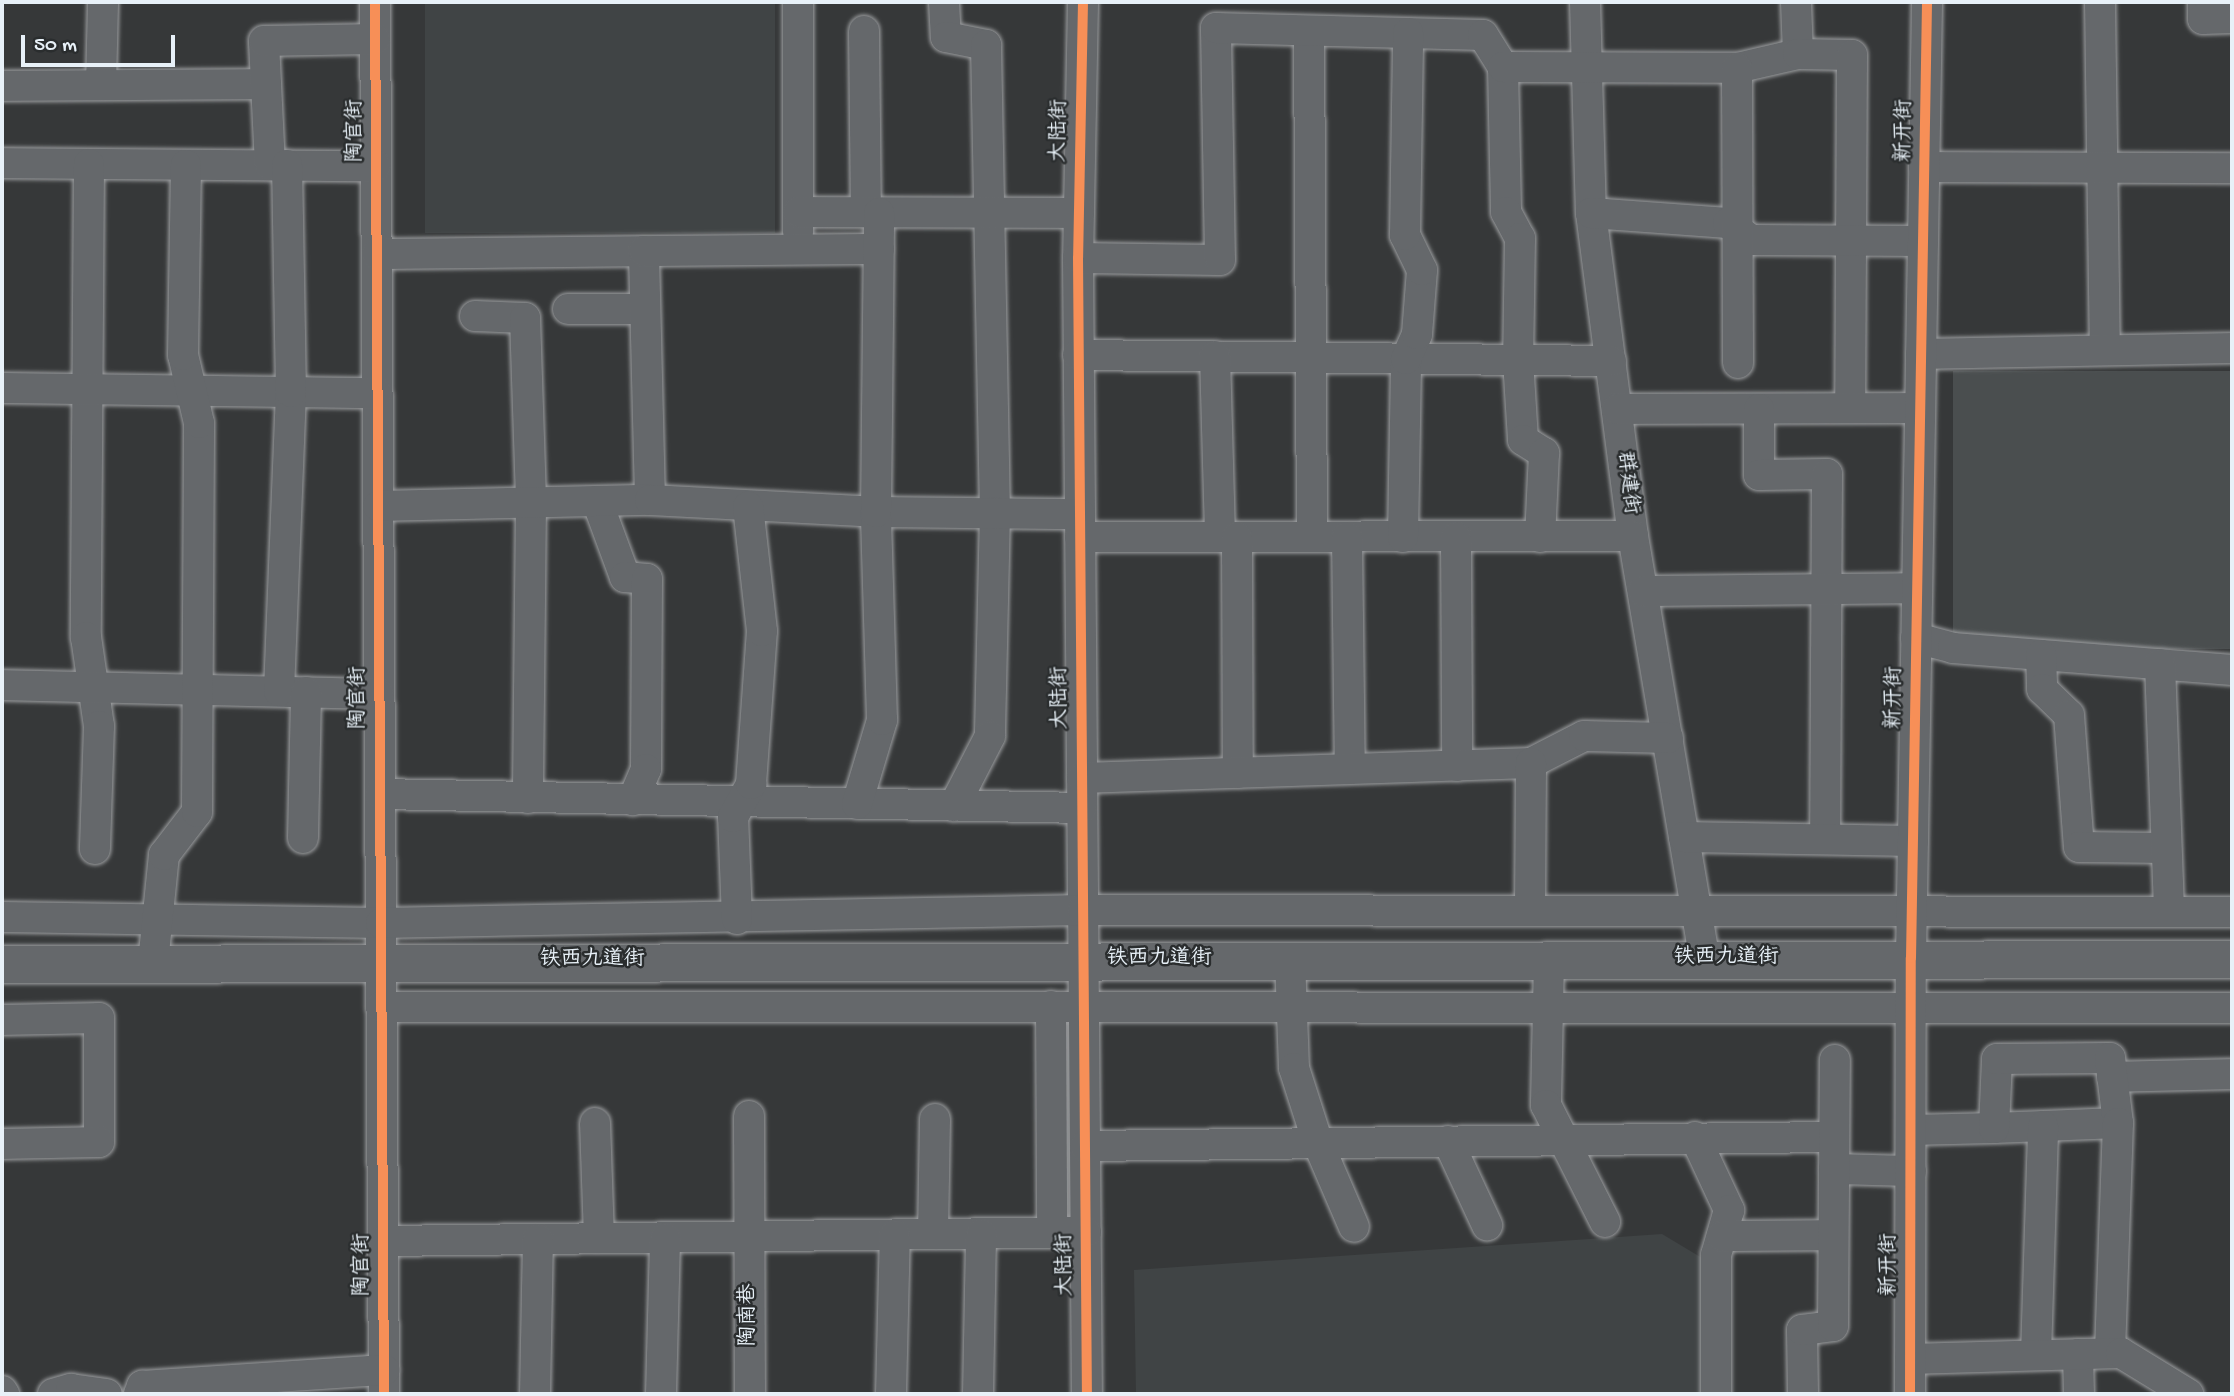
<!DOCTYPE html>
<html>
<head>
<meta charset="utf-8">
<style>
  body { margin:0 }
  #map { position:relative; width:2234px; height:1396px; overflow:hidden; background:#363839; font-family:"Gochi Hand","LXGW WenKai TC",sans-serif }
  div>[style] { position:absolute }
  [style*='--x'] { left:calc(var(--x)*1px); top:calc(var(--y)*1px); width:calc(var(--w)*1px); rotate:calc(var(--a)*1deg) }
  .built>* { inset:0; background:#404445; transform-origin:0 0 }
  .green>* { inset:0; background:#4a4e4f; transform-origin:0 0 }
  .roads { filter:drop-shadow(0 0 2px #9b9d9f) drop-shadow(0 0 2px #9b9d9f) }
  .minor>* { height:30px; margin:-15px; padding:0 15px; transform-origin:15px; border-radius:15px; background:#65686b }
  .major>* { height:37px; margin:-18.5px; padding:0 18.5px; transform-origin:18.5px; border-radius:18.5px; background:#65686b }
  .cycleway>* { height:10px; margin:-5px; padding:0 5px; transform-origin:5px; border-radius:5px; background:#f78f57 }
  span { translate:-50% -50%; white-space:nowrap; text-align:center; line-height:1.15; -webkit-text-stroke:5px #2a2d2e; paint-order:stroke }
  .street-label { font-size:21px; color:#e8f1f8 }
  .frame { position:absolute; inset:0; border:4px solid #e8f1f8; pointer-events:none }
  .scale { position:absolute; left:21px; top:35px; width:154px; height:32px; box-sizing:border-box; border:4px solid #e8f1f8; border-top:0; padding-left:9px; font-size:21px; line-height:24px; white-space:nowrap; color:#e8f1f8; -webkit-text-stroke:5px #2a2d2e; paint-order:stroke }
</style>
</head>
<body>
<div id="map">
  <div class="built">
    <i style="left:425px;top:2px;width:350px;height:231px"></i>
    <i style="clip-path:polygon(1662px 1234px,1707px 1261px,1707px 1394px,1136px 1394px,1134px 1270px)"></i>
  </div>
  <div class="green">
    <i style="left:2232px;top:371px;width:278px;height:279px;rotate:90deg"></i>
  </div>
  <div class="roads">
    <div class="minor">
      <i style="--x:375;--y:2;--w:1392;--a:89.63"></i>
      <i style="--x:798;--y:2;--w:230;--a:90"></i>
      <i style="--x:944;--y:2;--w:35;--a:87"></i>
      <i style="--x:946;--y:37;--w:41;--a:11.3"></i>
      <i style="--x:986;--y:45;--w:467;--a:88.9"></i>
      <i style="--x:995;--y:512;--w:224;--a:91.3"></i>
      <i style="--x:990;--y:736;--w:79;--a:117.2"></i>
      <i style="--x:1083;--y:2;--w:256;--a:91.1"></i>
      <i style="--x:1078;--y:258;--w:1136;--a:89.55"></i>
      <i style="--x:1585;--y:2;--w:211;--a:88.4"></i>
      <i style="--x:1591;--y:213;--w:326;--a:82.6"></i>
      <i style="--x:1633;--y:536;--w:430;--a:80.4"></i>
      <i style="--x:1796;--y:2;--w:52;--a:87.8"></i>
      <i style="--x:2100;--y:2;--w:348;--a:89.2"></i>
      <i style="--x:2203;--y:2;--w:17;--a:90"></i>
      <i style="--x:2203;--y:19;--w:29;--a:-2"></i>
      <i style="--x:864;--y:31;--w:181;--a:89.4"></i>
      <i style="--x:1309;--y:31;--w:506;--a:89.66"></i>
      <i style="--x:1503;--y:67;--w:145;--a:88.8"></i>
      <i style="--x:1506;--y:212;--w:30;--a:62"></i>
      <i style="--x:1520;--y:238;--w:122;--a:90.9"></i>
      <i style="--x:1518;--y:360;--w:80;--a:86.4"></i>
      <i style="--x:1523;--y:440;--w:25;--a:32"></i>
      <i style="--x:1544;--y:453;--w:84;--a:92.7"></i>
      <i style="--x:1737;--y:68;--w:63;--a:-12.9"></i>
      <i style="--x:1798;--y:54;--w:54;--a:1.1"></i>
      <i style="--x:1852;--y:55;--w:353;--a:90.3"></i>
      <i style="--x:101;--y:85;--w:83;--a:-88.6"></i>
      <i style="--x:2;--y:86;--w:264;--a:-0.4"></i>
      <i style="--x:2;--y:163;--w:374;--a:0.5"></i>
      <i style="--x:89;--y:164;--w:473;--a:90.4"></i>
      <i style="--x:86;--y:637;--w:90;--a:81.7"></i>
      <i style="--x:99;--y:726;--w:123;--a:91.9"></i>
      <i style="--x:270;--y:165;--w:124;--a:-92.8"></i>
      <i style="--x:264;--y:41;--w:111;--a:-1"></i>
      <i style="--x:1924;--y:167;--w:308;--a:0.2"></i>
      <i style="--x:798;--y:212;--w:281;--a:0.2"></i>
      <i style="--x:1591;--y:213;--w:137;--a:4.2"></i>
      <i style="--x:1728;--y:223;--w:29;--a:36"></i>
      <i style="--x:1751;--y:240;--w:172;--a:0.3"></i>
      <i style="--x:377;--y:254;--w:267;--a:-0.6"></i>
      <i style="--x:1078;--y:258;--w:142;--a:0.8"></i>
      <i style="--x:1220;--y:260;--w:232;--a:-91"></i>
      <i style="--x:1216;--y:28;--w:267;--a:1.5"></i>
      <i style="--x:1483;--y:35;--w:38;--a:58"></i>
      <i style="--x:1503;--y:67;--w:234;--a:0.2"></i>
      <i style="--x:1737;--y:68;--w:295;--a:89.8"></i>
      <i style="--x:568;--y:309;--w:77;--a:0"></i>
      <i style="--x:475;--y:316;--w:50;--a:2.3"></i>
      <i style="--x:525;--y:318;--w:185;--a:88.1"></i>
      <i style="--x:531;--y:503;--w:295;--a:90.6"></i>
      <i style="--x:1921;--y:354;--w:311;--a:-1.1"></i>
      <i style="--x:1078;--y:355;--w:533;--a:0.64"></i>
      <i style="--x:1215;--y:356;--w:181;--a:88.4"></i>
      <i style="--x:2;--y:388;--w:375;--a:0.8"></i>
      <i style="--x:1617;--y:409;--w:303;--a:-0.2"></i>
      <i style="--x:1759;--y:409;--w:66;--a:90"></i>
      <i style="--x:1759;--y:475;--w:68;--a:-0.8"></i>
      <i style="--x:1827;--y:474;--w:365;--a:90.3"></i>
      <i style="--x:650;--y:500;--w:249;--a:-91.4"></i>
      <i style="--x:644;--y:251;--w:235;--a:-0.5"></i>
      <i style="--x:597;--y:501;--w:81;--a:69.8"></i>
      <i style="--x:625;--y:577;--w:22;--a:5"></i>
      <i style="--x:647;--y:579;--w:190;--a:90.3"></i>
      <i style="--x:646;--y:769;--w:34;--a:113"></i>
      <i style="--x:378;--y:506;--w:272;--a:-1.3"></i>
      <i style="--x:650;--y:500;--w:226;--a:3"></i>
      <i style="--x:876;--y:512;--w:204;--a:0.6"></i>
      <i style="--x:1080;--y:537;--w:553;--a:-0.1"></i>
      <i style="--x:1237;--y:537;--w:236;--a:89.8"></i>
      <i style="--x:1347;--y:537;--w:232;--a:89.3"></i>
      <i style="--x:1403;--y:537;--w:178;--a:-89"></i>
      <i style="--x:1406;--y:359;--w:27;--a:-66"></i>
      <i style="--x:1417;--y:334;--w:64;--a:-85.5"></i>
      <i style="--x:1422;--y:270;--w:39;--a:-116"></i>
      <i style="--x:1405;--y:235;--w:202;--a:-89.1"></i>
      <i style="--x:1456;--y:537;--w:229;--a:89.7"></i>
      <i style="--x:1643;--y:591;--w:274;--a:-0.6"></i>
      <i style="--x:1916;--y:638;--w:38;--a:15"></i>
      <i style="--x:1953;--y:648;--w:280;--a:4.5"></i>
      <i style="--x:2041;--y:655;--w:34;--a:88"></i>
      <i style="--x:2042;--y:689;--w:37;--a:44"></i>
      <i style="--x:2069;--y:715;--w:132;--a:85.7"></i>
      <i style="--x:2079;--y:847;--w:87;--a:0.7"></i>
      <i style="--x:2160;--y:664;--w:247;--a:87.9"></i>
      <i style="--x:2;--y:685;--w:377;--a:1.4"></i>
      <i style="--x:279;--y:691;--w:299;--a:-87.7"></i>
      <i style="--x:291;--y:392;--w:227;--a:-91"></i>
      <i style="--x:1082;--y:778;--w:449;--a:-1.9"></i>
      <i style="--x:1531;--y:763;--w:59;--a:-27"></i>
      <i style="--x:1584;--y:736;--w:84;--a:1.4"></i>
      <i style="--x:380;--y:794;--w:702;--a:1.14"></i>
      <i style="--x:857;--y:804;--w:88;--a:-73.4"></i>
      <i style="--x:882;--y:720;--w:208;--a:-91.7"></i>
      <i style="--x:876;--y:512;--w:299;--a:-89.4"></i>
      <i style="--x:1684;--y:837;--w:229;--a:1"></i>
      <i style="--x:303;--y:838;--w:146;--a:-88.8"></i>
      <i style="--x:1530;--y:909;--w:146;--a:-89.6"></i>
      <i style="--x:2;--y:917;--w:379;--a:0.9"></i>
      <i style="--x:381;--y:923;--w:702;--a:-1.06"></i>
      <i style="--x:1083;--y:910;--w:1149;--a:0.1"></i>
      <i style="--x:737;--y:919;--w:102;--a:-92.2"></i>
      <i style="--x:733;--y:817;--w:38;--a:-61"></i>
      <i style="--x:751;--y:784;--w:153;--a:-85.9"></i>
      <i style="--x:762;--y:631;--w:125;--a:-96.4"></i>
      <i style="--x:1290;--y:959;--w:109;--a:87.9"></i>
      <i style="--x:1294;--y:1068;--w:79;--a:72.3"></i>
      <i style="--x:1318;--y:1143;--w:91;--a:66.8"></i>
      <i style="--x:1549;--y:959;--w:146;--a:91.2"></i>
      <i style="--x:1546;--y:1105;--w:131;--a:63.2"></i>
      <i style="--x:153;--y:963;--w:109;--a:-84.2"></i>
      <i style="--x:164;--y:855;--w:54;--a:-52.5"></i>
      <i style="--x:197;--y:812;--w:389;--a:-89.7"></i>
      <i style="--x:199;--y:423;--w:70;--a:-103.2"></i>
      <i style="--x:183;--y:355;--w:190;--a:-89.1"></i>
      <i style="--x:1051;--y:1006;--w:227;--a:89.7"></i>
      <i style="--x:381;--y:1007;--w:1851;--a:0.03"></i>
      <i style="--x:2;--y:1020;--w:97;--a:-1.2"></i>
      <i style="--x:99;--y:1018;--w:124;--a:90"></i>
      <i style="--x:99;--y:1142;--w:97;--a:178.8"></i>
      <i style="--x:2112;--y:1077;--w:120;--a:-1.4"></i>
      <i style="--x:749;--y:1116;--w:278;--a:89.8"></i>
      <i style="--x:595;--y:1123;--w:115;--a:88"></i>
      <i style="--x:1994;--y:1128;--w:124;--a:-2.3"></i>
      <i style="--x:1911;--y:1130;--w:83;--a:-1.4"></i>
      <i style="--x:1994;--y:1128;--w:69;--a:-87.5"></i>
      <i style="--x:1997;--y:1059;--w:113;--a:-0.5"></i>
      <i style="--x:2110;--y:1058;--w:65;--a:83"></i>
      <i style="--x:2118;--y:1123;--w:230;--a:92"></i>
      <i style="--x:1695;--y:1137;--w:81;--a:65"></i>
      <i style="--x:1729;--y:1210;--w:47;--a:106.1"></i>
      <i style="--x:1716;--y:1255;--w:139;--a:90"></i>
      <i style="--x:1448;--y:1141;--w:93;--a:65.1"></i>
      <i style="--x:1085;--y:1146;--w:748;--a:-0.69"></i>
      <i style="--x:1834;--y:1169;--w:77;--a:1.5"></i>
      <i style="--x:933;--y:1234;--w:115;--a:-89"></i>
      <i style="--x:1722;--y:1236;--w:111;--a:-0.5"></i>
      <i style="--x:383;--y:1241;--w:703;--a:-0.73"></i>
      <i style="--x:2078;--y:1354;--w:40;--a:88.6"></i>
      <i style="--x:2036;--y:1355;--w:229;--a:-88.2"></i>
      <i style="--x:1910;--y:1359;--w:211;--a:-1.6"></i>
      <i style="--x:2121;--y:1353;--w:79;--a:31.5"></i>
      <i style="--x:2;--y:1391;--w:4;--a:56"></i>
      <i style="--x:53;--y:1394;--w:19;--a:-16"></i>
      <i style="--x:71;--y:1389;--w:36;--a:8"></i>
      <i style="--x:139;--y:1394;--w:9;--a:-69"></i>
      <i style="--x:142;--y:1386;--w:243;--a:-3.8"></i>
      <i style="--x:535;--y:1394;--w:155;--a:-88.9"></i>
      <i style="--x:661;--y:1394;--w:156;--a:-88.5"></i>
      <i style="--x:891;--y:1394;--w:159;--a:-88.6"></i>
      <i style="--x:978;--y:1394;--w:160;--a:-88.9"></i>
      <i style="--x:1803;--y:1394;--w:64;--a:-90.9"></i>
      <i style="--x:1802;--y:1330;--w:31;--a:-7"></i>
      <i style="--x:1833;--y:1326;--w:266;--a:-89.6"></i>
      <i style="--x:1910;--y:1394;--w:436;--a:-89.9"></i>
      <i style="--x:1911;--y:958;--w:956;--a:-89.04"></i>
    </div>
    <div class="major">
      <i style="--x:2;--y:964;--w:2230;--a:-0.13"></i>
    </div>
  </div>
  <div class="cycleway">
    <i style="--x:375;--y:2;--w:1392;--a:89.63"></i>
    <i style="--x:1083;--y:2;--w:256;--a:91.1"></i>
    <i style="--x:1078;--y:258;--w:1136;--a:89.55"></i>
    <i style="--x:1910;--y:1394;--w:436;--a:-89.9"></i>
    <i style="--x:1911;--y:958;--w:956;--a:-89.04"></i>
  </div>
  <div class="street-label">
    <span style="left:357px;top:131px;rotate:-90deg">陶官街</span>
    <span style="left:1061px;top:131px;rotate:-89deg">大陆街</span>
    <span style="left:1906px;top:131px;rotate:-89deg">新开街</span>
    <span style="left:1626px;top:483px;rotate:83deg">群建街</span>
    <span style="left:360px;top:698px;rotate:-90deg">陶官街</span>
    <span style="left:1062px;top:698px;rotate:-91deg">大陆街</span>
    <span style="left:1896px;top:698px;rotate:-89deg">新开街</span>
    <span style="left:1726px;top:959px">铁西九道街</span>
    <span style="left:1159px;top:960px">铁西九道街</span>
    <span style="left:592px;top:961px">铁西九道街</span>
    <span style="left:364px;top:1265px;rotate:-90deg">陶官街</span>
    <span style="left:1067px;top:1265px;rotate:-91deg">大陆街</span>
    <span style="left:1891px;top:1265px;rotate:-90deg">新开街</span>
    <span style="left:750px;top:1315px;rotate:-90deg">陶南巷</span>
  </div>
  <div class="frame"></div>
  <div class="scale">50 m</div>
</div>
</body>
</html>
